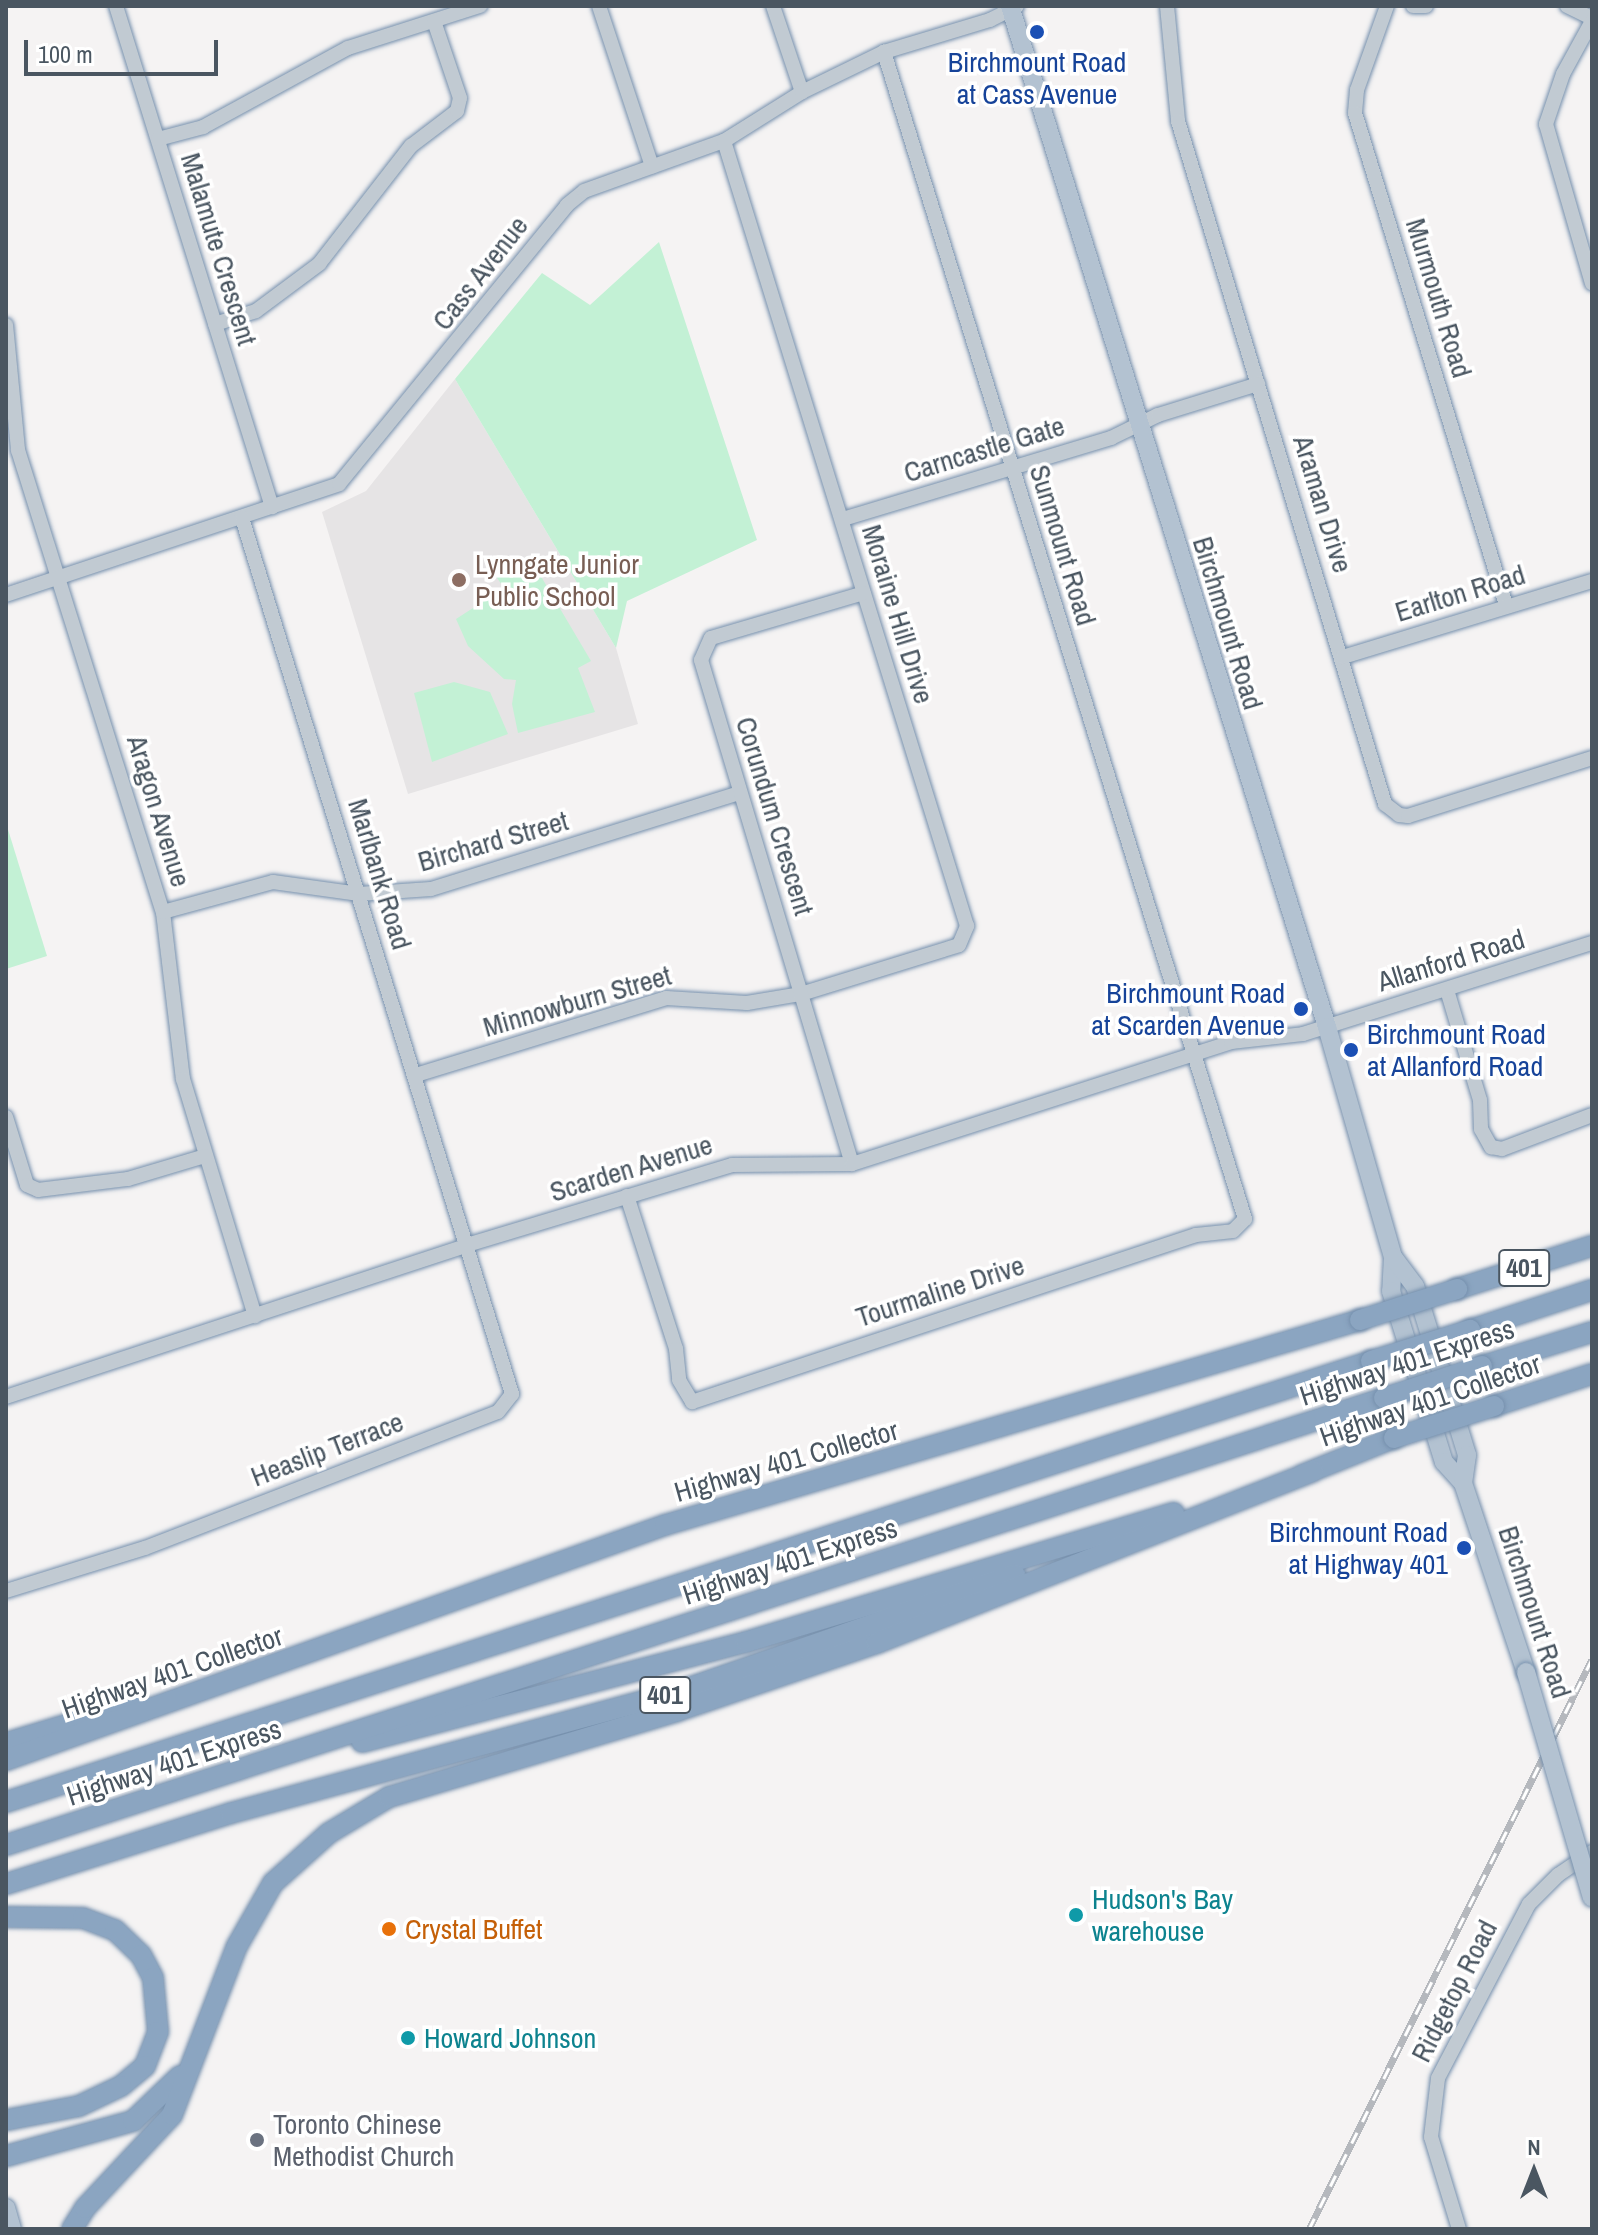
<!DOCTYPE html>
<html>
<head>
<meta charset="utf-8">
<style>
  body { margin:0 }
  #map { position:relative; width:1598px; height:2235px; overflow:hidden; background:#f5f3f3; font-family:"Archivo Narrow",sans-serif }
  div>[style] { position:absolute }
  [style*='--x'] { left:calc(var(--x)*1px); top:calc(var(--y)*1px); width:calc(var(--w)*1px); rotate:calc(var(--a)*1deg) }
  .education>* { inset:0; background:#e6e4e5 }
  .green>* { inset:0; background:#c3f1d5 }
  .roads { filter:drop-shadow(0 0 2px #7690ad) drop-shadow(0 0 2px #7690ad) }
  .minor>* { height:14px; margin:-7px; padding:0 7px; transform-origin:7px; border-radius:7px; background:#c1cad2 }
  .major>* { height:18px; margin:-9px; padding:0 9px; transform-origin:9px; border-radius:9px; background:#b3c2d1 }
  .highway>* { height:20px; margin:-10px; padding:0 10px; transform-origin:10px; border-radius:10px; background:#8ba5c1 }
  .rail>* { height:7px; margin-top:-3.5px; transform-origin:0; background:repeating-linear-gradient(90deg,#fff 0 12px,#b5b8bd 0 24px); box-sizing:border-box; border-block:2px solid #b5b8bd }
  .bridges { filter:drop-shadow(0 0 2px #7690ad) drop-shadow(0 0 2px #7690ad) }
  .major-bridge>* { height:18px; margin:-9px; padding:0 9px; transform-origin:9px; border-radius:9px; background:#b3c2d1 }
  .highway-bridge>* { height:20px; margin:-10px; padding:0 10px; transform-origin:10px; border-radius:10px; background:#8ba5c1 }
  .dots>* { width:22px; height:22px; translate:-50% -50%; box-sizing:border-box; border:4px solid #fff; border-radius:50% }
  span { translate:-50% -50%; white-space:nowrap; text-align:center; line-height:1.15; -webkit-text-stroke:7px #fff; paint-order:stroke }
  .shield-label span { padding:2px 6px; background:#fff; border:2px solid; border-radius:6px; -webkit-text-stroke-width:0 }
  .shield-label { font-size:26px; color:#4a5661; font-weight:700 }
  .transit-label { font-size:28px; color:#164399 }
  .right { translate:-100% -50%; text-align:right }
  .left { translate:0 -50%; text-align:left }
  .street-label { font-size:28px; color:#4a5661 }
  .education-label { font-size:28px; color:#785e54 }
  .culture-label { font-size:28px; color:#0d838f }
  .food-label { font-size:28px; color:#c56008 }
  .worship-label { font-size:28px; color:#5b616d }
  .frame { position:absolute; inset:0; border:8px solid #4a5661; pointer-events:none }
  .north { position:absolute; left:1494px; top:2131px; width:80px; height:80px; -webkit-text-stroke:6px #fff; paint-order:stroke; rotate:0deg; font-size:22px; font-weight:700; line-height:32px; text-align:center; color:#4a5661 }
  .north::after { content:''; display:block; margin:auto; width:28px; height:36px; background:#4a5661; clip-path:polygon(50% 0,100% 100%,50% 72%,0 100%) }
  .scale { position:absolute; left:24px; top:40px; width:194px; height:36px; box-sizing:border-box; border:4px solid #4a5661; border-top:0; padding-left:10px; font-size:24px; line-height:28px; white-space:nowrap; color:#4a5661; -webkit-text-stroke:6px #fff; paint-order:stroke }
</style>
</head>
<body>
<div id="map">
  <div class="education">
    <i style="clip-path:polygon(455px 379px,616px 648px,638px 724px,408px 794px,322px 512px,366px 491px)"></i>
  </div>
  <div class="green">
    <i style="clip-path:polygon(659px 242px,757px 540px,627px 601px,616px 648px,455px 379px,542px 273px,590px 305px)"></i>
    <i style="clip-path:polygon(521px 557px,536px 568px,591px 661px,578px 668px,595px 712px,518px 733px,512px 704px,516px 680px,504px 679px,468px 646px,456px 619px,504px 588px,495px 575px)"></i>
    <i style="clip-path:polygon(454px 682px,490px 692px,508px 734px,432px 762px,414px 693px)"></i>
    <i style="clip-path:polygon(6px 823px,47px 956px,6px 969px)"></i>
  </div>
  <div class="roads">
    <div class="minor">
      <i style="--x:116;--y:6;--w:525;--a:72.7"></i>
      <i style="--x:599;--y:6;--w:169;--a:71.7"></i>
      <i style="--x:773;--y:6;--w:91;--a:71.4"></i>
      <i style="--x:1167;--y:6;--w:116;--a:84.5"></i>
      <i style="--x:1178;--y:121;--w:714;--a:73.14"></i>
      <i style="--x:1385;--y:804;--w:18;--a:38"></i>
      <i style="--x:1399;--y:815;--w:9;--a:6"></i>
      <i style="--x:1408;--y:816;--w:193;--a:-17.5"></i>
      <i style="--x:1387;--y:6;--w:89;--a:109.7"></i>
      <i style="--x:1357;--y:90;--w:23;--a:95"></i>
      <i style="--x:1355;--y:113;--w:515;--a:72.94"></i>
      <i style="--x:1413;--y:6;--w:13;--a:0"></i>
      <i style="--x:1567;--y:6;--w:28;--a:26"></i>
      <i style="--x:1592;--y:21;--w:60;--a:118.7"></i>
      <i style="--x:1563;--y:74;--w:53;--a:108.8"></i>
      <i style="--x:1546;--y:124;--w:166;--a:73.9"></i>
      <i style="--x:158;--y:139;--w:47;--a:-14.9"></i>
      <i style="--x:203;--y:127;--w:165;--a:-28.6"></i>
      <i style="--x:348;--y:48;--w:139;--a:-17.7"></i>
      <i style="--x:215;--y:324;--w:43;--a:-17.6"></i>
      <i style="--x:256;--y:311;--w:79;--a:-36.7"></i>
      <i style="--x:319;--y:264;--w:150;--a:-52.1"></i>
      <i style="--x:411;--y:146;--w:58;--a:-37.3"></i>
      <i style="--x:457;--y:111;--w:13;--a:-77"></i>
      <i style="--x:460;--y:98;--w:81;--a:-108.7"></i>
      <i style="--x:6;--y:325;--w:126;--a:84.5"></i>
      <i style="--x:18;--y:450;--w:484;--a:72.6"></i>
      <i style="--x:163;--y:912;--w:168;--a:83.2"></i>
      <i style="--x:183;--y:1079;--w:248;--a:73.1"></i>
      <i style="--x:843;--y:519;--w:280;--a:-16.8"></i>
      <i style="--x:1111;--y:438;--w:52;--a:-26.1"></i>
      <i style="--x:1158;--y:415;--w:105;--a:-17.2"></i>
      <i style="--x:6;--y:595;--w:351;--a:-18.4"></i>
      <i style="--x:339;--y:484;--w:360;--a:-50.7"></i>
      <i style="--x:567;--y:205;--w:22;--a:-39"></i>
      <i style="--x:584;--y:191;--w:149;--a:-19.7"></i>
      <i style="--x:724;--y:141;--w:92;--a:-32.1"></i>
      <i style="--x:802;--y:92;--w:91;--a:-26"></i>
      <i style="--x:884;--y:52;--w:111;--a:-16.8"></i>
      <i style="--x:990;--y:20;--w:30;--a:-27"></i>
      <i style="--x:1343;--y:657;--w:260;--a:-17"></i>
      <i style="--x:163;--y:912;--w:114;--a:-15.3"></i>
      <i style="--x:273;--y:882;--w:87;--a:7.9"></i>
      <i style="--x:359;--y:894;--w:72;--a:-4"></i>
      <i style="--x:431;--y:889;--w:323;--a:-17.3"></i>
      <i style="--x:1447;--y:990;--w:115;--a:73.3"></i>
      <i style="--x:1480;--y:1100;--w:29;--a:88"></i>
      <i style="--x:1481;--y:1129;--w:21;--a:61"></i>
      <i style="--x:1491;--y:1147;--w:11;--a:10"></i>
      <i style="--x:1502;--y:1149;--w:96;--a:-20.7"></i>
      <i style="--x:416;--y:1075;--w:262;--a:-17.1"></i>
      <i style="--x:666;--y:998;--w:81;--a:3.5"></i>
      <i style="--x:747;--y:1003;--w:55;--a:-9.5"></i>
      <i style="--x:801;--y:994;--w:165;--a:-17.2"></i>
      <i style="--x:959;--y:945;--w:21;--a:-67"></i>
      <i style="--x:967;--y:926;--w:822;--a:-107.2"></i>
      <i style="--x:6;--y:1117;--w:71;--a:72.8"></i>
      <i style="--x:27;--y:1185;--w:12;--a:24"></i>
      <i style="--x:38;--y:1190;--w:91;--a:-7"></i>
      <i style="--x:128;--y:1179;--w:80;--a:-16.6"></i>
      <i style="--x:852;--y:1164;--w:526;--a:-106.68"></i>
      <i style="--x:701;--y:660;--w:24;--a:-66"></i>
      <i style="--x:711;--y:638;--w:159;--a:-16.4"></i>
      <i style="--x:627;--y:1196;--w:161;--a:72.2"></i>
      <i style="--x:676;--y:1349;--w:31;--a:84"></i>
      <i style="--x:679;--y:1380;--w:26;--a:59"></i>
      <i style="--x:692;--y:1402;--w:531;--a:-18.33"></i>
      <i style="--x:1196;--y:1235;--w:37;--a:-6"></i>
      <i style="--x:1233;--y:1231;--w:17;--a:-45"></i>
      <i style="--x:1245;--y:1219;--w:1222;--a:-107.19"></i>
      <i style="--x:6;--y:1397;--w:485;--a:-18.2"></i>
      <i style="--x:467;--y:1245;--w:277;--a:-16.8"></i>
      <i style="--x:732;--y:1165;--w:120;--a:-0.5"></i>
      <i style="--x:852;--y:1164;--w:398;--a:-17.8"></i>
      <i style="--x:1231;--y:1042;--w:72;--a:-6.3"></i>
      <i style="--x:1303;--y:1034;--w:303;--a:-17.5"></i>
      <i style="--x:6;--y:1591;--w:145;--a:-17.2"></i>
      <i style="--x:145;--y:1548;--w:378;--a:-21.1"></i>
      <i style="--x:498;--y:1412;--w:23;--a:-52"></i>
      <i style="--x:512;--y:1394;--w:917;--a:-107.13"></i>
      <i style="--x:1459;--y:2229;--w:96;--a:-106.9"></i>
      <i style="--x:1431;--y:2137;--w:59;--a:-83.2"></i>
      <i style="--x:1438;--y:2078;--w:196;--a:-62.4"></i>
      <i style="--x:1529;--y:1904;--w:41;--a:-45"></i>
      <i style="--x:1558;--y:1875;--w:41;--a:-34.1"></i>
    </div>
    <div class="major">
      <i style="--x:1010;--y:6;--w:1069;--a:72.75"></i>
      <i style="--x:1327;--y:1027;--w:239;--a:74"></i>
      <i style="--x:1393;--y:1257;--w:34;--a:93"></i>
      <i style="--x:1391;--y:1291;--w:179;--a:72.8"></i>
      <i style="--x:1444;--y:1462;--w:28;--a:48"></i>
      <i style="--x:1463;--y:1483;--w:199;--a:71.6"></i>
      <i style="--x:1393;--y:1257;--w:36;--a:53"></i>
      <i style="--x:1415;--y:1286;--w:177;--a:72.9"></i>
      <i style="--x:1467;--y:1455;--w:28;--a:98"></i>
      <i style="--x:6;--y:2208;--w:22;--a:74"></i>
    </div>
    <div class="highway">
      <i style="--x:1457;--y:1289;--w:142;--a:-17.7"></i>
      <i style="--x:1470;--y:1330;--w:128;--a:-18.2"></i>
      <i style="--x:1482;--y:1366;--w:115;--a:-17.2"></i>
      <i style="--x:1494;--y:1406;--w:103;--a:-18.1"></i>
      <i style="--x:1302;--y:1475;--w:99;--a:-21.9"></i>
      <i style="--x:362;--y:1742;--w:397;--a:-14.6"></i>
      <i style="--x:746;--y:1642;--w:447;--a:-16.8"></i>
      <i style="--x:6;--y:1743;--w:134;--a:-16.9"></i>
      <i style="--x:6;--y:1760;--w:700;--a:-19.63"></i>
      <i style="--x:665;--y:1525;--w:725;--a:-16.43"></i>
      <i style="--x:6;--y:1802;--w:1434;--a:-17.9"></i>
      <i style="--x:6;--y:1845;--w:1449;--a:-17.97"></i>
      <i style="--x:6;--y:1884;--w:236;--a:-17.5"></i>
      <i style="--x:231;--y:1813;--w:462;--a:-15.2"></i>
      <i style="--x:677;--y:1692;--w:358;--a:-19.1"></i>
      <i style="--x:6;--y:1917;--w:77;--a:0.7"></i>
      <i style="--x:83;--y:1918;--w:34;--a:21"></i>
      <i style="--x:115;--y:1930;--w:36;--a:44"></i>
      <i style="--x:141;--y:1955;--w:26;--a:62"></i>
      <i style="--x:153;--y:1978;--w:54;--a:84.7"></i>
      <i style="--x:158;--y:2032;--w:36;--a:111"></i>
      <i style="--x:145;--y:2066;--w:31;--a:140"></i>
      <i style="--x:121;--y:2086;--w:47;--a:154.5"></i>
      <i style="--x:79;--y:2106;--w:74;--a:169.1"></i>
      <i style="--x:6;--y:2156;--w:132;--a:-15.4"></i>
      <i style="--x:133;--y:2121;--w:65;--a:-43.8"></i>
      <i style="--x:72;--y:2229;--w:25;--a:-58"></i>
      <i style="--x:85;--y:2208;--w:127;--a:-46.9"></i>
      <i style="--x:172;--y:2115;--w:181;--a:-69"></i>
      <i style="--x:237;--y:1946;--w:73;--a:-60.3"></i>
      <i style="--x:273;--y:1883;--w:75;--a:-41.8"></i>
      <i style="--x:329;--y:1833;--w:70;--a:-31"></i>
      <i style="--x:389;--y:1797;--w:301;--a:-16.6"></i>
      <i style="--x:677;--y:1711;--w:211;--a:-18.8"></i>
      <i style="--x:877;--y:1643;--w:469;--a:-21.5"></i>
    </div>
  </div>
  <div class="rail">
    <i style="--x:1309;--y:2229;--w:636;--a:-63.6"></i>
  </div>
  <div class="bridges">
    <div class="major-bridge">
      <i style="--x:1526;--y:1672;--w:235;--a:73.7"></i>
    </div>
    <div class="highway-bridge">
      <i style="--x:1360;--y:1320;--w:102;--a:-17.7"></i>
      <i style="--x:1371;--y:1361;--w:104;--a:-17.4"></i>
      <i style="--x:1384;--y:1398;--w:103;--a:-18.1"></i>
      <i style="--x:1394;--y:1438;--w:105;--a:-17.7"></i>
    </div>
  </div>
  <div class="dots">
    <i style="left:1037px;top:32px;background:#1a4fb4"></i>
    <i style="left:459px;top:580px;background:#8d6e63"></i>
    <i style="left:1301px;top:1009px;background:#1a4fb4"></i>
    <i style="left:1351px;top:1050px;background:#1a4fb4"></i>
    <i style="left:1464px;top:1548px;background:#1a4fb4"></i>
    <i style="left:1076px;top:1915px;background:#0f9aa8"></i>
    <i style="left:389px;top:1929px;background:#e8710a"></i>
    <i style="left:408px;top:2038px;background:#0f9aa8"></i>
    <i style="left:257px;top:2140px;background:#6b7280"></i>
  </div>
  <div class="shield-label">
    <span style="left:1524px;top:1268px">401</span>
    <span style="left:665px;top:1695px">401</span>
  </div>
  <div class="transit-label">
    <span style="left:1037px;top:78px">Birchmount Road<br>at Cass Avenue</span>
    <span class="right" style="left:1285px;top:1009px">Birchmount Road<br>at Scarden Avenue</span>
    <span class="left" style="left:1367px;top:1050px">Birchmount Road<br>at Allanford Road</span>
    <span class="right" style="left:1448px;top:1548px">Birchmount Road<br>at Highway 401</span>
  </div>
  <div class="street-label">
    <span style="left:219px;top:249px;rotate:73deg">Malamute Crescent</span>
    <span style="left:480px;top:273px;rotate:-52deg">Cass Avenue</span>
    <span style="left:1439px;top:298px;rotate:73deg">Murmouth Road</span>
    <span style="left:984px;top:449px;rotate:-17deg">Carncastle Gate</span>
    <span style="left:1323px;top:504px;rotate:73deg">Araman Drive</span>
    <span style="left:1063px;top:545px;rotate:73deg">Sunmount Road</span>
    <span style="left:1460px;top:593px;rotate:-17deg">Earlton Road</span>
    <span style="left:898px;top:614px;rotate:73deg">Moraine Hill Drive</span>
    <span style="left:1228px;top:623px;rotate:73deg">Birchmount Road</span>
    <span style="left:159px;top:811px;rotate:73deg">Aragon Avenue</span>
    <span style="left:775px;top:816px;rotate:73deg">Corundum Crescent</span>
    <span style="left:493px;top:841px;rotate:-16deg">Birchard Street</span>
    <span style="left:380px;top:874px;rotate:73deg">Marlbank Road</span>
    <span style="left:1451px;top:960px;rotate:-17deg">Allanford Road</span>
    <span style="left:577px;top:1001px;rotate:-16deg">Minnowburn Street</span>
    <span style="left:631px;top:1168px;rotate:-17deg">Scarden Avenue</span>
    <span style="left:940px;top:1291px;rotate:-18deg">Tourmaline Drive</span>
    <span style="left:1407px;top:1362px;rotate:-18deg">Highway 401 Express</span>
    <span style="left:1430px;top:1400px;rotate:-19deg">Highway 401 Collector</span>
    <span style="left:327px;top:1449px;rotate:-21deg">Heaslip Terrace</span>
    <span style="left:786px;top:1461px;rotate:-16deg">Highway 401 Collector</span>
    <span style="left:790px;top:1561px;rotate:-18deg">Highway 401 Express</span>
    <span style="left:1535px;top:1612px;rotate:72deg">Birchmount Road</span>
    <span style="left:172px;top:1672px;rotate:-19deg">Highway 401 Collector</span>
    <span style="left:174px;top:1762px;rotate:-18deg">Highway 401 Express</span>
    <span style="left:1454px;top:1991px;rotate:-63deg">Ridgetop Road</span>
  </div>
  <div class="education-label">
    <span class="left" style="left:475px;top:580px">Lynngate Junior<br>Public School</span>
  </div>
  <div class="culture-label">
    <span class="left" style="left:1092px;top:1915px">Hudson's Bay<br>warehouse</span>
    <span class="left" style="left:424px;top:2038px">Howard Johnson</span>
  </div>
  <div class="food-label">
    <span class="left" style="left:405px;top:1929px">Crystal Buffet</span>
  </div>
  <div class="worship-label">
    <span class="left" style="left:273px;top:2140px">Toronto Chinese<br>Methodist Church</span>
  </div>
  <div class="frame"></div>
  <div class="north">N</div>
  <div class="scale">100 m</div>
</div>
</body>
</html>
